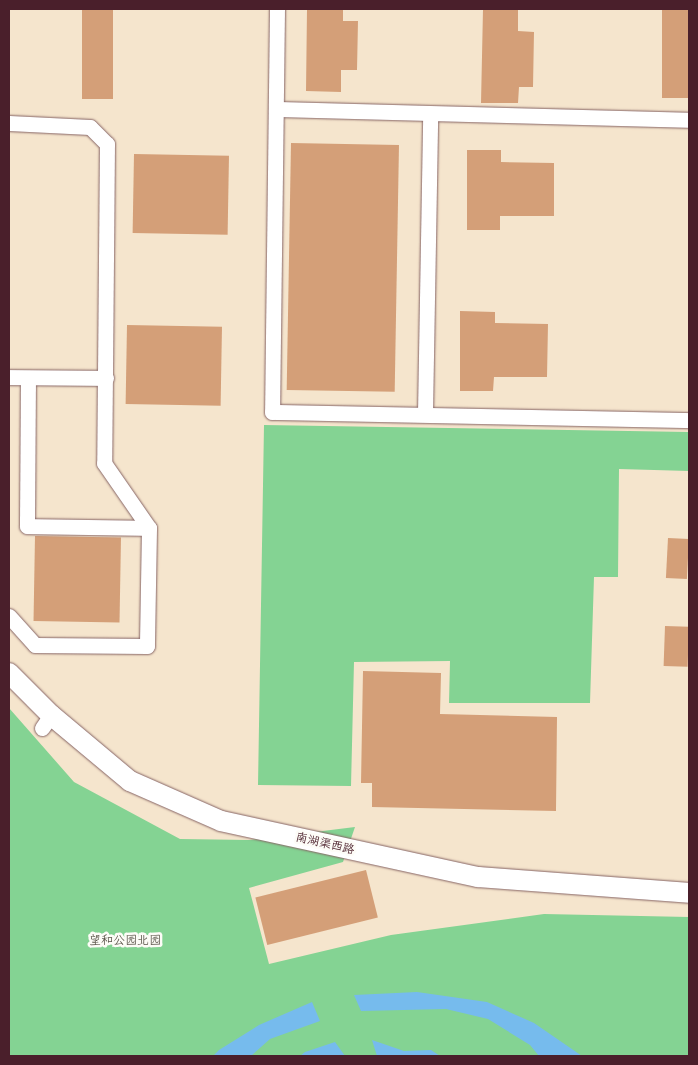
<!DOCTYPE html>
<html>
<head>
<meta charset="utf-8">
<style>
  body { margin:0 }
  #map { position:relative; width:698px; height:1065px; overflow:hidden; background:#f5e5cd; font-family:Pangolin,"LXGW WenKai TC",sans-serif }
  div>[style] { position:absolute }
  [style*='--x'] { left:calc(var(--x)*1px); top:calc(var(--y)*1px); width:calc(var(--w)*1px); rotate:calc(var(--a)*1deg) }
  .green>* { inset:0; background:#84d393 }
  .water>* { inset:0; background:#76bbed }
  .building>* { inset:0; background:#d49f78; transform-origin:0 0 }
  .roads { filter:drop-shadow(0 0 1px #866464) drop-shadow(0 0 1px #866464) }
  .street>* { height:15px; margin:-7.5px; padding:0 7.5px; transform-origin:7.5px; border-radius:7.5px; background:#fff }
  .secondary>* { height:20px; margin:-10px; padding:0 10px; transform-origin:10px; border-radius:10px; background:#fff }
  span { translate:-50% -50%; white-space:nowrap; text-align:center; line-height:1.15; -webkit-text-stroke:5px #fdfcf7; paint-order:stroke }
  .street-label { font-size:12px; color:#4a1f2b }
  .park-label { font-size:12px; color:#5b554a }
  .frame { position:absolute; inset:0; border:10px solid #4a1f2b; pointer-events:none }
</style>
</head>
<body>
<div id="map">
  <div class="green">
    <i style="clip-path:polygon(264px 425px,689px 432px,689px 471px,619px 469px,618px 577px,594px 577px,590px 703px,449px 703px,450px 661px,354px 662px,351px 786px,258px 785px)"></i>
    <i style="clip-path:polygon(9px 708px,74px 782px,180px 839px,249px 840px,355px 827px,343px 862px,249px 888px,269px 964px,391px 935px,544px 914px,689px 917px,689px 1056px,9px 1056px)"></i>
  </div>
  <div class="water">
    <i style="clip-path:polygon(417px 992px,487px 1002px,534px 1023px,582px 1056px,539px 1056px,530px 1045px,488px 1019px,446px 1009px,361px 1011px,354px 995px)"></i>
    <i style="clip-path:polygon(312px 1002px,320px 1021px,270px 1039px,251px 1056px,213px 1056px,219px 1050px,259px 1025px)"></i>
    <i style="clip-path:polygon(372px 1040px,404px 1051px,431px 1050px,440px 1056px,377px 1056px)"></i>
    <i style="clip-path:polygon(335px 1042px,345px 1056px,300px 1056px,305px 1052px)"></i>
  </div>
  <div class="building">
    <i style="left:82px;top:9px;width:31px;height:90px"></i>
    <i style="clip-path:polygon(307px 9px,343px 9px,343px 21px,358px 21px,357px 70px,341px 70px,341px 92px,306px 91px)"></i>
    <i style="clip-path:polygon(483px 9px,518px 9px,518px 31px,534px 32px,533px 87px,519px 87px,518px 103px,481px 103px)"></i>
    <i style="left:662px;top:9px;width:27px;height:89px"></i>
    <i style="left:291px;top:143px;width:108px;height:247px;rotate:1deg"></i>
    <i style="clip-path:polygon(467px 150px,501px 150px,501px 162px,554px 163px,554px 216px,500px 216px,500px 230px,467px 230px)"></i>
    <i style="left:134px;top:154px;width:95px;height:79px;rotate:1deg"></i>
    <i style="clip-path:polygon(460px 311px,495px 312px,495px 323px,548px 324px,547px 377px,494px 377px,493px 391px,460px 391px)"></i>
    <i style="left:127px;top:325px;width:95px;height:79px;rotate:1deg"></i>
    <i style="left:35px;top:536px;width:86px;height:85px;rotate:1deg"></i>
    <i style="left:668px;top:538px;width:21px;height:40px;rotate:3deg"></i>
    <i style="left:665px;top:626px;width:24px;height:40px;rotate:2deg"></i>
    <i style="clip-path:polygon(363px 671px,441px 673px,440px 714px,557px 717px,556px 811px,372px 807px,372px 783px,361px 783px)"></i>
    <i style="left:366px;top:870px;width:49px;height:114px;rotate:76deg"></i>
  </div>
  <div class="roads">
    <div class="street">
      <i style="--x:277;--y:9;--w:403;--a:90.7"></i>
      <i style="--x:272;--y:412;--w:417;--a:1.1"></i>
      <i style="--x:276;--y:109;--w:413;--a:1.5"></i>
      <i style="--x:9;--y:123;--w:81;--a:2.8"></i>
      <i style="--x:90;--y:127;--w:24;--a:45"></i>
      <i style="--x:107;--y:144;--w:319;--a:90.5"></i>
      <i style="--x:104;--y:463;--w:79;--a:55.3"></i>
      <i style="--x:149;--y:528;--w:118;--a:91"></i>
      <i style="--x:147;--y:646;--w:112;--a:-179.5"></i>
      <i style="--x:35;--y:645;--w:39;--a:-132"></i>
      <i style="--x:9;--y:377;--w:97;--a:0.6"></i>
      <i style="--x:28;--y:378;--w:148;--a:90.4"></i>
      <i style="--x:27;--y:526;--w:122;--a:0.9"></i>
      <i style="--x:425;--y:413;--w:299;--a:-89"></i>
      <i style="--x:42;--y:728;--w:16;--a:-55"></i>
    </div>
    <div class="secondary">
      <i style="--x:9;--y:673;--w:59;--a:45"></i>
      <i style="--x:51;--y:715;--w:103;--a:39.9"></i>
      <i style="--x:130;--y:781;--w:99;--a:23.7"></i>
      <i style="--x:221;--y:821;--w:263;--a:12.3"></i>
      <i style="--x:478;--y:877;--w:212;--a:4.3"></i>
    </div>
  </div>
  <div class="street-label">
    <span style="left:325px;top:844px;rotate:13deg">南湖渠西路</span>
  </div>
  <div class="park-label">
    <span style="left:125px;top:941px">望和公园北园</span>
  </div>
  <div class="frame"></div>
</div>
</body>
</html>
